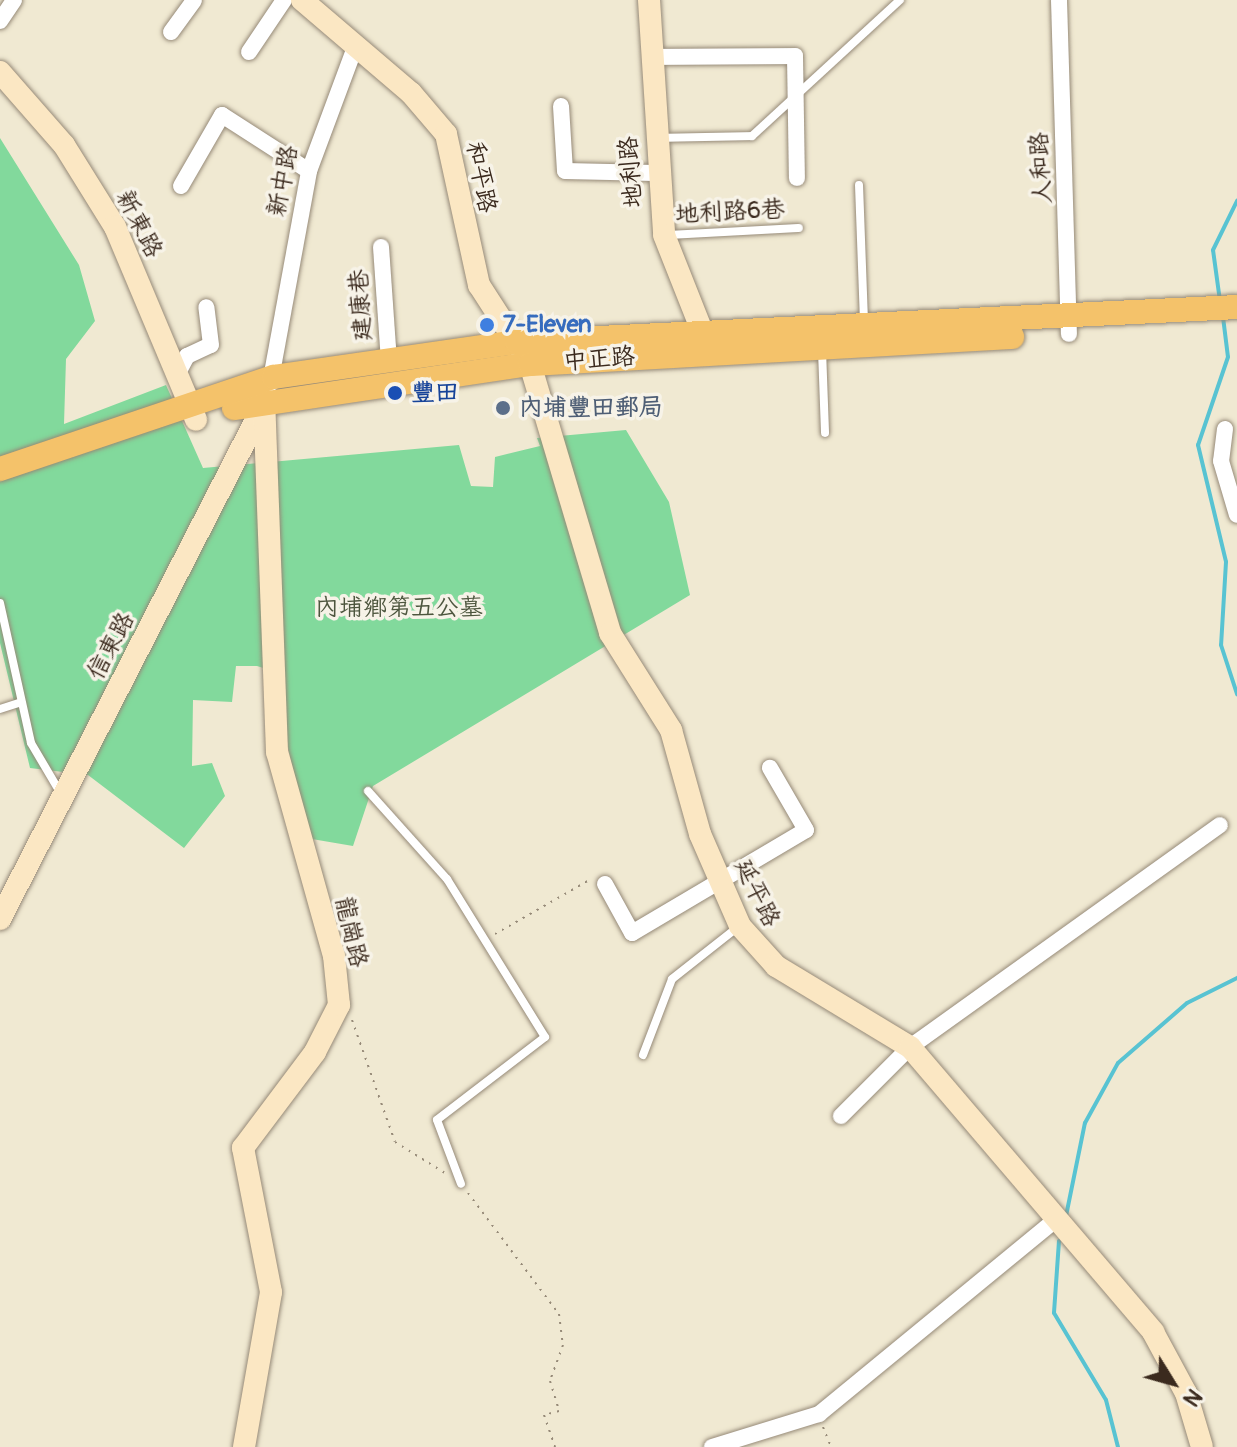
<!DOCTYPE html>
<html>
<head>
<meta charset="utf-8">
<style>
  body { margin:0 }
  #map { position:relative; width:1237px; height:1447px; overflow:hidden; background:#f0e9d2; font-family:Pangolin,"LXGW WenKai TC",sans-serif }
  div>[style] { position:absolute }
  [style*='--x'] { left:calc(var(--x)*1px); top:calc(var(--y)*1px); width:calc(var(--w)*1px); rotate:calc(var(--a)*1deg) }
  .green>* { inset:0; background:#82d99c }
  .stream>* { height:4px; margin:-2px; padding:0 2px; transform-origin:2px; border-radius:2px; background:#58c3d2 }
  .path>* { height:2px; margin-top:-1px; transform-origin:0; background:repeating-linear-gradient(90deg,#968a78 0 2px,transparent 0 8px) }
  .roads { filter:drop-shadow(0 0 2px #968a78) drop-shadow(0 0 2px #968a78) }
  .lane>* { height:8px; margin:-4px; padding:0 4px; transform-origin:4px; border-radius:4px; background:#fff }
  .street>* { height:16px; margin:-8px; padding:0 8px; transform-origin:8px; border-radius:8px; background:#fff }
  .secondary>* { height:22px; margin:-11px; padding:0 11px; transform-origin:11px; border-radius:11px; background:#fbe7c3 }
  .primary>* { height:24px; margin:-12px; padding:0 12px; transform-origin:12px; border-radius:12px; background:#f4c26a }
  .dots>* { width:22px; height:22px; translate:-50% -50%; box-sizing:border-box; border:4px solid #f7f3e8; border-radius:50% }
  span { translate:-50% -50%; white-space:nowrap; text-align:center; line-height:1.15; -webkit-text-stroke:7px #f7f3e8; paint-order:stroke }
  .street-label { font-size:24px; color:#3b2a1e }
  .shop-label { font-size:24px; color:#366cbe; font-weight:700 }
  .left { translate:0 -50%; text-align:left }
  .transit-label { font-size:24px; color:#164399; font-weight:700 }
  .service-label { font-size:24px; color:#4e5e75; font-weight:700 }
  .park-label { font-size:24px; color:#4d563e }
  .north { position:absolute; left:1133px; top:1343px; width:80px; height:80px; -webkit-text-stroke:6px #f7f3e8; paint-order:stroke; rotate:127deg; font-size:22px; font-weight:700; line-height:32px; text-align:center; color:#3b2a1e }
  .north::after { content:''; display:block; margin:auto; width:28px; height:36px; background:#3b2a1e; clip-path:polygon(50% 0,100% 100%,50% 72%,0 100%) }
</style>
</head>
<body>
<div id="map">
  <div class="green">
    <i style="clip-path:polygon(0 138px,79px 265px,95px 321px,66px 359px,64px 424px,166px 385px,203px 468px,459px 445px,471px 486px,493px 487px,495px 457px,540px 446px,537px 438px,626px 430px,669px 502px,690px 595px,373px 786px,353px 846px,306px 838px,273px 671px,257px 666px,236px 666px,232px 702px,193px 700px,192px 766px,212px 763px,225px 796px,184px 848px,88px 775px,30px 768px,0 643px)"></i>
  </div>
  <div class="stream">
    <i style="--x:1220;--y:301;--w:51;--a:-97.8"></i>
    <i style="--x:1213;--y:250;--w:55;--a:-63.9"></i>
    <i style="--x:1223;--y:317;--w:40;--a:82.9"></i>
    <i style="--x:1228;--y:357;--w:93;--a:108.8"></i>
    <i style="--x:1198;--y:445;--w:120;--a:76.5"></i>
    <i style="--x:1226;--y:562;--w:83;--a:93.4"></i>
    <i style="--x:1221;--y:645;--w:52;--a:71.9"></i>
    <i style="--x:1066;--y:1216;--w:95;--a:-78.5"></i>
    <i style="--x:1085;--y:1123;--w:68;--a:-61.2"></i>
    <i style="--x:1118;--y:1063;--w:91;--a:-41"></i>
    <i style="--x:1187;--y:1003;--w:56;--a:-26.6"></i>
    <i style="--x:1059;--y:1241;--w:72;--a:94"></i>
    <i style="--x:1054;--y:1313;--w:101;--a:59.1"></i>
    <i style="--x:1106;--y:1400;--w:49;--a:75.7"></i>
  </div>
  <div class="path">
    <i style="--x:495;--y:934;--w:111;--a:-29.8"></i>
    <i style="--x:352;--y:1020;--w:129;--a:70.6"></i>
    <i style="--x:395;--y:1142;--w:59;--a:31.8"></i>
    <i style="--x:468;--y:1193;--w:151;--a:53.1"></i>
    <i style="--x:559;--y:1314;--w:31;--a:83"></i>
    <i style="--x:563;--y:1345;--w:38;--a:110"></i>
    <i style="--x:550;--y:1381;--w:31;--a:73"></i>
    <i style="--x:559;--y:1411;--w:16;--a:165"></i>
    <i style="--x:544;--y:1415;--w:34;--a:71"></i>
    <i style="--x:823;--y:1427;--w:22;--a:68"></i>
  </div>
  <div class="roads">
    <div class="lane">
      <i style="--x:658;--y:138;--w:94;--a:-1.2"></i>
      <i style="--x:752;--y:136;--w:201;--a:-42.6"></i>
      <i style="--x:859;--y:185;--w:136;--a:87.9"></i>
      <i style="--x:668;--y:235;--w:131;--a:-3.1"></i>
      <i style="--x:822;--y:350;--w:83;--a:87.9"></i>
      <i style="--x:0;--y:603;--w:143;--a:77.5"></i>
      <i style="--x:31;--y:743;--w:59;--a:59.5"></i>
      <i style="--x:0;--y:709;--w:22;--a:-18"></i>
      <i style="--x:368;--y:791;--w:118;--a:48.1"></i>
      <i style="--x:447;--y:879;--w:186;--a:58.2"></i>
      <i style="--x:545;--y:1037;--w:136;--a:142.5"></i>
      <i style="--x:437;--y:1120;--w:68;--a:69.4"></i>
      <i style="--x:643;--y:1055;--w:81;--a:-69.1"></i>
      <i style="--x:672;--y:979;--w:85;--a:-38.3"></i>
    </div>
    <div class="street">
      <i style="--x:1059;--y:0;--w:334;--a:88.3"></i>
      <i style="--x:0;--y:21;--w:25;--a:-56"></i>
      <i style="--x:171;--y:32;--w:39;--a:-54"></i>
      <i style="--x:249;--y:52;--w:63;--a:-56.1"></i>
      <i style="--x:651;--y:57;--w:144;--a:-0.4"></i>
      <i style="--x:795;--y:56;--w:122;--a:89.1"></i>
      <i style="--x:561;--y:106;--w:65;--a:86.5"></i>
      <i style="--x:565;--y:171;--w:90;--a:1.3"></i>
      <i style="--x:181;--y:186;--w:82;--a:-60"></i>
      <i style="--x:222;--y:115;--w:103;--a:32.8"></i>
      <i style="--x:381;--y:247;--w:113;--a:86"></i>
      <i style="--x:179;--y:371;--w:17;--a:-62"></i>
      <i style="--x:187;--y:356;--w:26;--a:-25"></i>
      <i style="--x:211;--y:345;--w:38;--a:-97"></i>
      <i style="--x:270;--y:384;--w:217;--a:-79.6"></i>
      <i style="--x:309;--y:171;--w:129;--a:-69.6"></i>
      <i style="--x:1225;--y:429;--w:32;--a:97"></i>
      <i style="--x:1221;--y:461;--w:56;--a:73.5"></i>
      <i style="--x:605;--y:884;--w:56;--a:61.1"></i>
      <i style="--x:632;--y:933;--w:202;--a:-30.6"></i>
      <i style="--x:806;--y:830;--w:72;--a:-120.1"></i>
      <i style="--x:841;--y:1116;--w:98;--a:-45"></i>
      <i style="--x:910;--y:1047;--w:381;--a:-35.6"></i>
      <i style="--x:712;--y:1447;--w:112;--a:-17.1"></i>
      <i style="--x:819;--y:1414;--w:306;--a:-39.4"></i>
    </div>
    <div class="secondary">
      <i style="--x:302;--y:0;--w:143;--a:40.5"></i>
      <i style="--x:411;--y:93;--w:54;--a:49.5"></i>
      <i style="--x:446;--y:134;--w:155;--a:77.7"></i>
      <i style="--x:479;--y:285;--w:94;--a:57.2"></i>
      <i style="--x:530;--y:364;--w:281;--a:73.4"></i>
      <i style="--x:610;--y:633;--w:115;--a:57.8"></i>
      <i style="--x:671;--y:730;--w:108;--a:74.4"></i>
      <i style="--x:700;--y:834;--w:100;--a:66.5"></i>
      <i style="--x:740;--y:926;--w:54;--a:48"></i>
      <i style="--x:776;--y:966;--w:157;--a:31.2"></i>
      <i style="--x:910;--y:1047;--w:375;--a:49.5"></i>
      <i style="--x:1153;--y:1332;--w:69;--a:61.6"></i>
      <i style="--x:1186;--y:1393;--w:56;--a:73.5"></i>
      <i style="--x:649;--y:0;--w:235;--a:86.3"></i>
      <i style="--x:664;--y:235;--w:103;--a:68.4"></i>
      <i style="--x:0;--y:72;--w:97;--a:48.8"></i>
      <i style="--x:64;--y:145;--w:97;--a:58.1"></i>
      <i style="--x:115;--y:227;--w:209;--a:67.2"></i>
      <i style="--x:0;--y:919;--w:572;--a:-62.85"></i>
      <i style="--x:244;--y:1447;--w:157;--a:-80.1"></i>
      <i style="--x:271;--y:1292;--w:147;--a:-101"></i>
      <i style="--x:243;--y:1148;--w:120;--a:-53.1"></i>
      <i style="--x:315;--y:1052;--w:53;--a:-62.9"></i>
      <i style="--x:339;--y:1005;--w:49;--a:-95.8"></i>
      <i style="--x:334;--y:956;--w:212;--a:-105.6"></i>
      <i style="--x:277;--y:752;--w:354;--a:-92.1"></i>
    </div>
    <div class="primary">
      <i style="--x:234;--y:408;--w:299;--a:-8.5"></i>
      <i style="--x:530;--y:364;--w:483;--a:-3.2"></i>
      <i style="--x:0;--y:469;--w:289;--a:-18.6"></i>
      <i style="--x:274;--y:377;--w:246;--a:-8.2"></i>
      <i style="--x:517;--y:342;--w:721;--a:-2.78"></i>
    </div>
  </div>
  <div class="dots">
    <i style="left:487px;top:325px;background:#3f7fe0"></i>
    <i style="left:395px;top:393px;background:#1a4fb4"></i>
    <i style="left:503px;top:408px;background:#5c6f8a"></i>
  </div>
  <div class="street-label">
    <span style="left:1041px;top:168px;rotate:-93deg">人和路</span>
    <span style="left:631px;top:172px;rotate:-95deg">地利路</span>
    <span style="left:481px;top:177px;rotate:79deg">和平路</span>
    <span style="left:283px;top:181px;rotate:-79deg">新中路</span>
    <span style="left:730px;top:212px;rotate:-3deg">地利路6巷</span>
    <span style="left:139px;top:224px;rotate:63deg">新東路</span>
    <span style="left:361px;top:305px;rotate:-94deg">建康巷</span>
    <span style="left:599px;top:359px;rotate:-4deg">中正路</span>
    <span style="left:111px;top:646px;rotate:-62deg">信東路</span>
    <span style="left:757px;top:893px;rotate:64deg">延平路</span>
    <span style="left:351px;top:932px;rotate:77deg">龍崗路</span>
  </div>
  <div class="shop-label">
    <span class="left" style="left:503px;top:325px">7-Eleven</span>
  </div>
  <div class="transit-label">
    <span class="left" style="left:411px;top:393px">豐田</span>
  </div>
  <div class="service-label">
    <span class="left" style="left:519px;top:408px">內埔豐田郵局</span>
  </div>
  <div class="park-label">
    <span style="left:399px;top:608px">內埔鄉第五公墓</span>
  </div>
  <div class="north">N</div>
</div>
</body>
</html>
